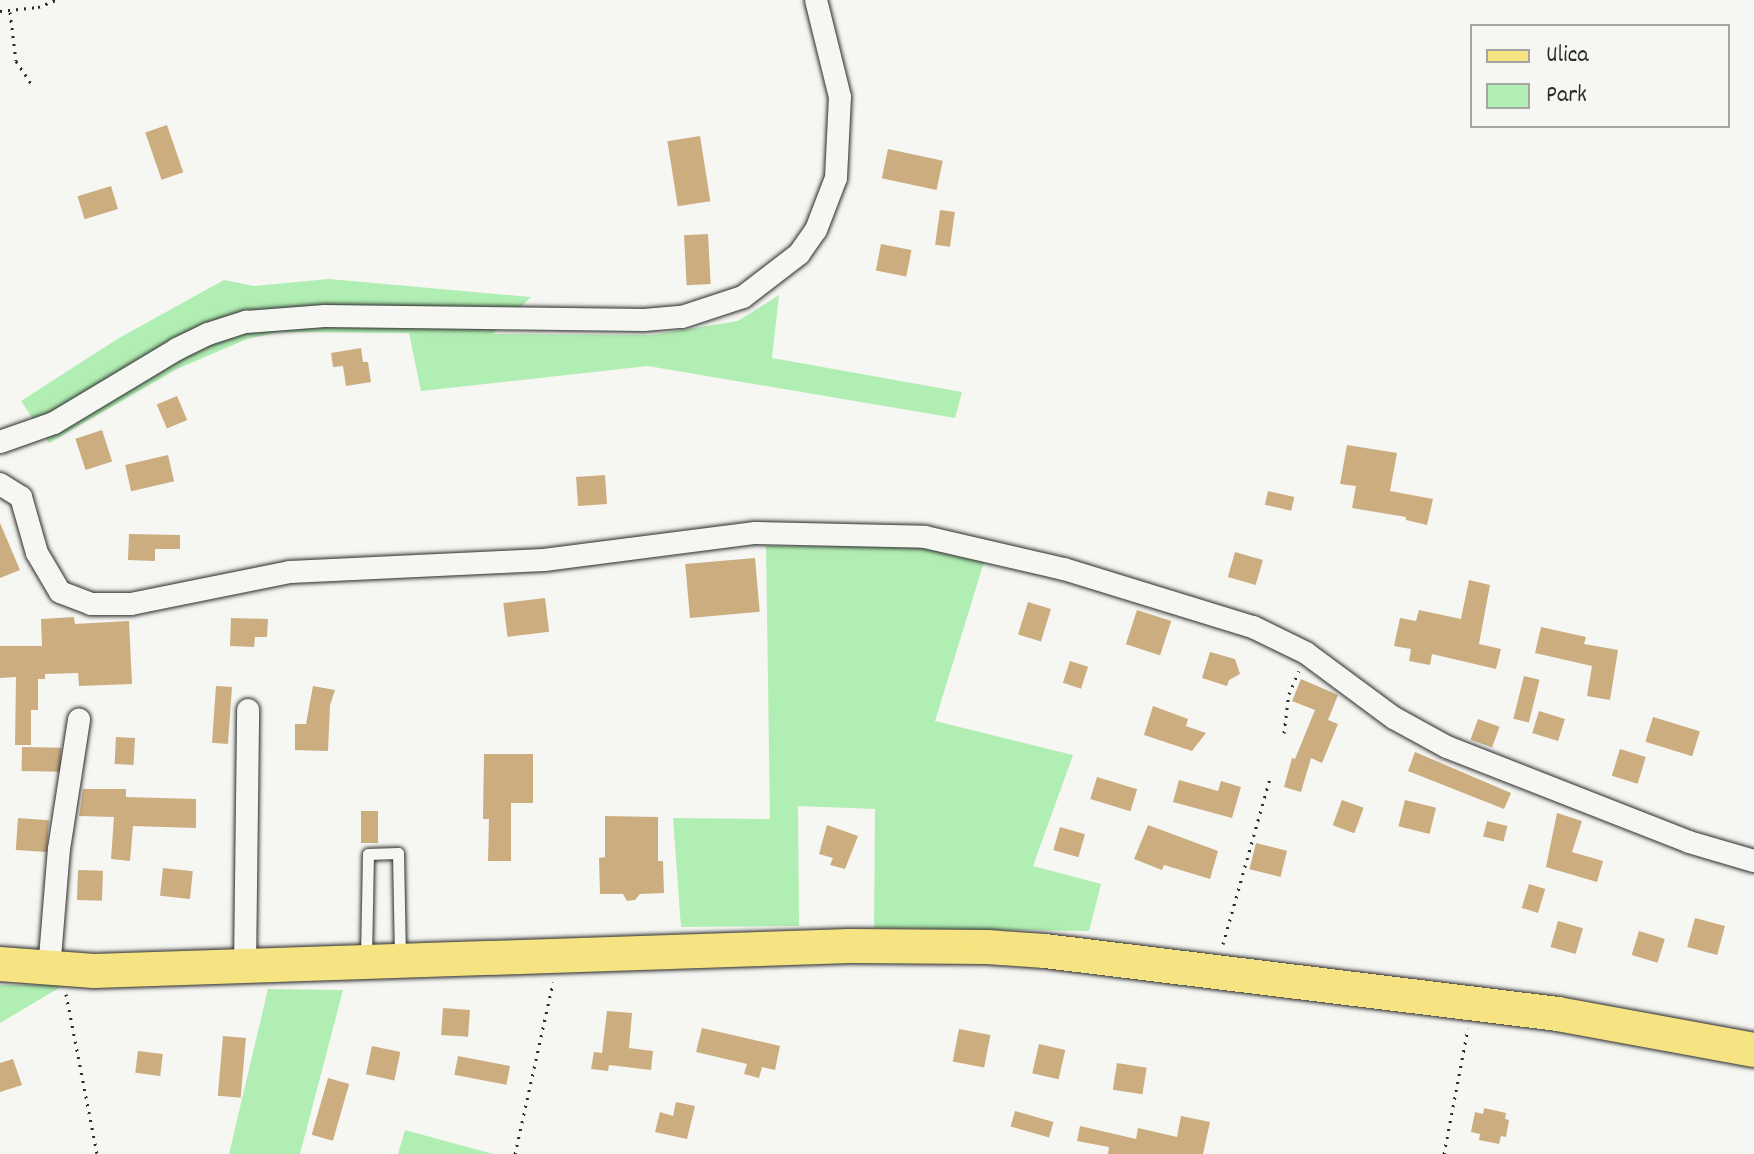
<!DOCTYPE html>
<html>
<head>
<meta charset="utf-8">
<style>
  body { margin:0 }
  #map { position:relative; width:1754px; height:1154px; overflow:hidden; background:#f6f6f2; font-family:Dekko,sans-serif }
  div>[style] { position:absolute }
  [style*='--x'] { left:calc(var(--x)*1px); top:calc(var(--y)*1px); width:calc(var(--w)*1px); rotate:calc(var(--a)*1deg) }
  .green>* { inset:0; background:#b1eeb3 }
  .building>* { inset:0; background:#ccad80; transform-origin:0 0 }
  .path>* { height:3px; margin-top:-1.5px; transform-origin:0; background:repeating-linear-gradient(90deg,#2b2b2b 0 2px,transparent 0 8px) }
  .roads { filter:drop-shadow(0 0 2px #2b2b2b) drop-shadow(0 0 2px #2b2b2b) }
  .service>* { height:11px; margin:-5.5px; padding:0 5.5px; transform-origin:5.5px; border-radius:5.5px; background:#f6f6f2 }
  .minor>* { height:22px; margin:-11px; padding:0 11px; transform-origin:11px; border-radius:11px; background:#f6f6f2 }
  .primary>* { height:34px; margin:-17px; padding:0 17px; transform-origin:17px; border-radius:17px; background:#f6e381 }
  span { translate:-50% -50%; white-space:nowrap; text-align:center; line-height:1.15; -webkit-text-stroke:8px #f6f6f2; paint-order:stroke }
  .legend { position:absolute; left:1470px; top:24px; width:260px; height:104px; box-sizing:border-box; background:#f6f6f2; border:2px solid #a5a5a2; margin:0; padding:10px 14px; list-style:none; font-size:24px; color:#2b2b2b }
  .legend li { display:flex; align-items:center; gap:16px; height:40px }
  .legend b { width:40px; border:2px solid #a5a5a2 }
</style>
</head>
<body>
<div id="map">
  <div class="green">
    <i style="clip-path:polygon(329px 279px,531px 297px,493px 334px,651px 335px,738px 321px,779px 295px,772px 358px,962px 392px,955px 418px,648px 366px,421px 391px,409px 333px,280px 332px,247px 339px,177px 369px,49px 443px,21px 401px,119px 338px,224px 280px,254px 286px)"></i>
    <i style="clip-path:polygon(766px 546px,920px 547px,984px 562px,935px 721px,1073px 755px,1033px 866px,1101px 884px,1089px 931px,874px 928px,875px 809px,798px 806px,799px 926px,681px 927px,673px 818px,770px 819px)"></i>
    <i style="clip-path:polygon(0 985px,64px 985px,0 1023px)"></i>
    <i style="clip-path:polygon(268px 989px,343px 990px,300px 1154px,229px 1154px)"></i>
    <i style="clip-path:polygon(405px 1130px,493px 1154px,398px 1154px)"></i>
  </div>
  <div class="building">
    <i style="left:167px;top:125px;width:50px;height:23px;rotate:71deg"></i>
    <i style="left:700px;top:136px;width:66px;height:33px;rotate:81deg"></i>
    <i style="left:888px;top:149px;width:56px;height:30px;rotate:12deg"></i>
    <i style="left:111px;top:186px;width:24px;height:35px;rotate:73deg"></i>
    <i style="left:940px;top:210px;width:15px;height:35px;rotate:8deg"></i>
    <i style="left:708px;top:234px;width:50px;height:24px;rotate:87deg"></i>
    <i style="left:881px;top:244px;width:31px;height:27px;rotate:11deg"></i>
    <i style="clip-path:polygon(361px 348px,363px 362px,368px 362px,371px 382px,346px 386px,343px 366px,333px 367px,331px 353px)"></i>
    <i style="left:177px;top:396px;width:26px;height:22px;rotate:67deg"></i>
    <i style="left:102px;top:430px;width:33px;height:28px;rotate:72deg"></i>
    <i style="clip-path:polygon(1347px 445px,1397px 453px,1390px 491px,1433px 499px,1427px 525px,1406px 520px,1406px 517px,1352px 508px,1356px 486px,1340px 484px)"></i>
    <i style="left:168px;top:455px;width:27px;height:44px;rotate:77deg"></i>
    <i style="left:605px;top:475px;width:29px;height:29px;rotate:86deg"></i>
    <i style="left:1268px;top:491px;width:27px;height:14px;rotate:13deg"></i>
    <i style="clip-path:polygon(0 523px,20px 570px,0 578px)"></i>
    <i style="clip-path:polygon(129px 534px,180px 535px,180px 549px,155px 549px,155px 561px,128px 560px)"></i>
    <i style="left:1235px;top:552px;width:29px;height:26px;rotate:16deg"></i>
    <i style="left:755px;top:558px;width:54px;height:70px;rotate:85deg"></i>
    <i style="clip-path:polygon(1469px 580px,1490px 585px,1479px 644px,1501px 649px,1496px 669px,1432px 654px,1430px 665px,1409px 661px,1411px 649px,1394px 646px,1400px 618px,1416px 621px,1419px 610px,1461px 619px)"></i>
    <i style="left:545px;top:598px;width:34px;height:42px;rotate:83deg"></i>
    <i style="left:1028px;top:602px;width:24px;height:34px;rotate:17deg"></i>
    <i style="left:1137px;top:610px;width:36px;height:36px;rotate:18deg"></i>
    <i style="clip-path:polygon(74px 617px,75px 624px,129px 621px,132px 684px,79px 686px,78px 673px,45px 674px,45px 679px,38px 679px,38px 710px,31px 710px,31px 745px,15px 745px,16px 677px,0 678px,0 646px,42px 646px,41px 619px)"></i>
    <i style="clip-path:polygon(231px 618px,268px 619px,267px 637px,255px 637px,254px 647px,230px 646px)"></i>
    <i style="clip-path:polygon(1541px 627px,1586px 637px,1584px 644px,1618px 650px,1610px 700px,1587px 696px,1592px 666px,1535px 653px)"></i>
    <i style="clip-path:polygon(1210px 652px,1235px 659px,1240px 674px,1229px 680px,1227px 686px,1202px 678px)"></i>
    <i style="left:1070px;top:661px;width:19px;height:23px;rotate:18deg"></i>
    <i style="left:1524px;top:676px;width:16px;height:44px;rotate:14deg"></i>
    <i style="clip-path:polygon(1301px 679px,1338px 695px,1328px 720px,1338px 724px,1322px 763px,1311px 758px,1301px 792px,1284px 787px,1292px 758px,1295px 759px,1315px 710px,1292px 701px)"></i>
    <i style="left:216px;top:686px;width:16px;height:57px;rotate:4deg"></i>
    <i style="clip-path:polygon(313px 686px,335px 690px,330px 705px,328px 751px,295px 750px,295px 724px,306px 724px)"></i>
    <i style="clip-path:polygon(1153px 706px,1188px 719px,1186px 726px,1206px 733px,1192px 751px,1144px 735px)"></i>
    <i style="left:1539px;top:711px;width:27px;height:23px;rotate:17deg"></i>
    <i style="left:1653px;top:717px;width:49px;height:26px;rotate:17deg"></i>
    <i style="left:1478px;top:719px;width:23px;height:22px;rotate:20deg"></i>
    <i style="left:116px;top:737px;width:19px;height:27px;rotate:3deg"></i>
    <i style="left:22px;top:747px;width:39px;height:24px;rotate:1deg"></i>
    <i style="left:1620px;top:749px;width:27px;height:28px;rotate:17deg"></i>
    <i style="clip-path:polygon(1415px 752px,1511px 793px,1504px 809px,1408px 771px)"></i>
    <i style="clip-path:polygon(484px 754px,533px 754px,533px 803px,511px 803px,511px 861px,488px 861px,489px 819px,483px 819px)"></i>
    <i style="left:1097px;top:777px;width:42px;height:23px;rotate:17deg"></i>
    <i style="clip-path:polygon(1179px 780px,1218px 791px,1221px 781px,1241px 787px,1232px 818px,1173px 802px)"></i>
    <i style="clip-path:polygon(83px 789px,126px 789px,126px 797px,196px 799px,196px 828px,133px 826px,130px 861px,111px 859px,114px 817px,79px 816px)"></i>
    <i style="left:1342px;top:800px;width:23px;height:27px;rotate:20deg"></i>
    <i style="left:1405px;top:800px;width:32px;height:27px;rotate:14deg"></i>
    <i style="left:378px;top:811px;width:32px;height:17px;rotate:90deg"></i>
    <i style="clip-path:polygon(1557px 813px,1582px 821px,1572px 852px,1603px 861px,1597px 882px,1546px 867px)"></i>
    <i style="clip-path:polygon(605px 816px,658px 817px,658px 861px,663px 861px,664px 893px,640px 894px,635px 900px,627px 901px,623px 894px,600px 894px,599px 858px,605px 857px)"></i>
    <i style="left:18px;top:818px;width:31px;height:32px;rotate:4deg"></i>
    <i style="left:1487px;top:821px;width:21px;height:16px;rotate:14deg"></i>
    <i style="clip-path:polygon(827px 825px,858px 836px,845px 869px,830px 865px,833px 858px,819px 854px)"></i>
    <i style="clip-path:polygon(1148px 825px,1218px 851px,1210px 879px,1164px 865px,1162px 870px,1134px 859px)"></i>
    <i style="left:1060px;top:827px;width:26px;height:24px;rotate:16deg"></i>
    <i style="left:1256px;top:843px;width:32px;height:27px;rotate:14deg"></i>
    <i style="left:163px;top:868px;width:30px;height:28px;rotate:6deg"></i>
    <i style="left:78px;top:870px;width:25px;height:30px;rotate:2deg"></i>
    <i style="left:1529px;top:884px;width:17px;height:25px;rotate:17deg"></i>
    <i style="left:1695px;top:918px;width:31px;height:30px;rotate:15deg"></i>
    <i style="left:1558px;top:921px;width:26px;height:27px;rotate:16deg"></i>
    <i style="left:1639px;top:931px;width:27px;height:25px;rotate:17deg"></i>
    <i style="left:443px;top:1008px;width:27px;height:27px;rotate:4deg"></i>
    <i style="clip-path:polygon(607px 1011px,632px 1013px,629px 1048px,653px 1051px,651px 1070px,609px 1065px,608px 1071px,591px 1069px,594px 1052px,602px 1053px)"></i>
    <i style="clip-path:polygon(702px 1028px,780px 1046px,775px 1070px,762px 1067px,759px 1078px,744px 1074px,747px 1064px,696px 1052px)"></i>
    <i style="left:959px;top:1029px;width:32px;height:33px;rotate:11deg"></i>
    <i style="left:223px;top:1036px;width:23px;height:60px;rotate:5deg"></i>
    <i style="left:1039px;top:1044px;width:27px;height:30px;rotate:13deg"></i>
    <i style="left:372px;top:1046px;width:29px;height:29px;rotate:12deg"></i>
    <i style="left:138px;top:1051px;width:25px;height:22px;rotate:7deg"></i>
    <i style="left:458px;top:1056px;width:53px;height:19px;rotate:11deg"></i>
    <i style="clip-path:polygon(13px 1059px,22px 1085px,0 1092px,0 1063px)"></i>
    <i style="left:1117px;top:1063px;width:30px;height:27px;rotate:9deg"></i>
    <i style="left:328px;top:1078px;width:22px;height:59px;rotate:16deg"></i>
    <i style="clip-path:polygon(676px 1102px,695px 1106px,687px 1139px,655px 1132px,660px 1112px,673px 1116px)"></i>
    <i style="clip-path:polygon(1484px 1108px,1506px 1113px,1505px 1119px,1509px 1120px,1506px 1137px,1501px 1136px,1499px 1144px,1479px 1140px,1480px 1134px,1471px 1132px,1475px 1112px,1483px 1114px)"></i>
    <i style="left:1015px;top:1111px;width:40px;height:16px;rotate:16deg"></i>
    <i style="clip-path:polygon(1181px 1116px,1210px 1122px,1203px 1154px,1108px 1154px,1109px 1147px,1077px 1141px,1080px 1126px,1136px 1139px,1138px 1128px,1177px 1137px)"></i>
  </div>
  <div class="path">
    <i style="--x:0;--y:11;--w:38;--a:-6"></i>
    <i style="--x:38;--y:7;--w:19;--a:-21"></i>
    <i style="--x:10;--y:12;--w:49;--a:83"></i>
    <i style="--x:16;--y:61;--w:27;--a:56"></i>
    <i style="--x:1284;--y:733;--w:39;--a:-83"></i>
    <i style="--x:1289;--y:694;--w:25;--a:-67"></i>
    <i style="--x:1223;--y:944;--w:173;--a:-74.2"></i>
    <i style="--x:66;--y:994;--w:163;--a:79"></i>
    <i style="--x:515;--y:1154;--w:176;--a:-77.5"></i>
    <i style="--x:1444;--y:1154;--w:128;--a:-79.2"></i>
  </div>
  <div class="roads">
    <div class="service">
      <i style="--x:366;--y:958;--w:104;--a:-88.9"></i>
      <i style="--x:368;--y:854;--w:30;--a:-2"></i>
      <i style="--x:398;--y:853;--w:104;--a:88.9"></i>
    </div>
    <div class="minor">
      <i style="--x:0;--y:442;--w:57;--a:-19.4"></i>
      <i style="--x:54;--y:423;--w:144;--a:-31"></i>
      <i style="--x:177;--y:349;--w:34;--a:-26"></i>
      <i style="--x:208;--y:334;--w:40;--a:-18"></i>
      <i style="--x:246;--y:322;--w:79;--a:-4.3"></i>
      <i style="--x:325;--y:316;--w:319;--a:0.7"></i>
      <i style="--x:644;--y:320;--w:38;--a:-5"></i>
      <i style="--x:682;--y:317;--w:64;--a:-18.2"></i>
      <i style="--x:743;--y:297;--w:71;--a:-37.5"></i>
      <i style="--x:799;--y:254;--w:29;--a:-55"></i>
      <i style="--x:816;--y:230;--w:56;--a:-69"></i>
      <i style="--x:836;--y:178;--w:81;--a:-87.2"></i>
      <i style="--x:840;--y:97;--w:100;--a:-103.9"></i>
      <i style="--x:0;--y:484;--w:25;--a:32"></i>
      <i style="--x:21;--y:497;--w:58;--a:74.1"></i>
      <i style="--x:37;--y:553;--w:45;--a:59.5"></i>
      <i style="--x:60;--y:592;--w:33;--a:21"></i>
      <i style="--x:91;--y:604;--w:40;--a:0"></i>
      <i style="--x:131;--y:604;--w:162;--a:-11.4"></i>
      <i style="--x:290;--y:572;--w:254;--a:-2.7"></i>
      <i style="--x:544;--y:560;--w:213;--a:-7.3"></i>
      <i style="--x:755;--y:533;--w:170;--a:1.3"></i>
      <i style="--x:925;--y:537;--w:143;--a:13"></i>
      <i style="--x:1064;--y:569;--w:198;--a:17.1"></i>
      <i style="--x:1253;--y:627;--w:59;--a:26.1"></i>
      <i style="--x:1306;--y:653;--w:109;--a:36.5"></i>
      <i style="--x:1394;--y:718;--w:60;--a:28.7"></i>
      <i style="--x:1447;--y:747;--w:260;--a:21.4"></i>
      <i style="--x:1689;--y:842;--w:68;--a:16.3"></i>
      <i style="--x:245;--y:967;--w:257;--a:-89.3"></i>
      <i style="--x:49;--y:970;--w:121;--a:-85.3"></i>
      <i style="--x:59;--y:849;--w:131;--a:-81.2"></i>
    </div>
    <div class="primary">
      <i style="--x:0;--y:964;--w:94;--a:4.3"></i>
      <i style="--x:94;--y:971;--w:756;--a:-1.89"></i>
      <i style="--x:850;--y:946;--w:137;--a:0.4"></i>
      <i style="--x:987;--y:947;--w:58;--a:3.9"></i>
      <i style="--x:1045;--y:951;--w:517;--a:7"></i>
      <i style="--x:1558;--y:1014;--w:199;--a:10.4"></i>
    </div>
  </div>
  <ul class="legend">
  <li><b style="height:10px;background:#f6e381"></b>Ulica</li>
  <li><b style="height:22px;background:#b1eeb3"></b>Park</li>
  </ul>
</div>
</body>
</html>
